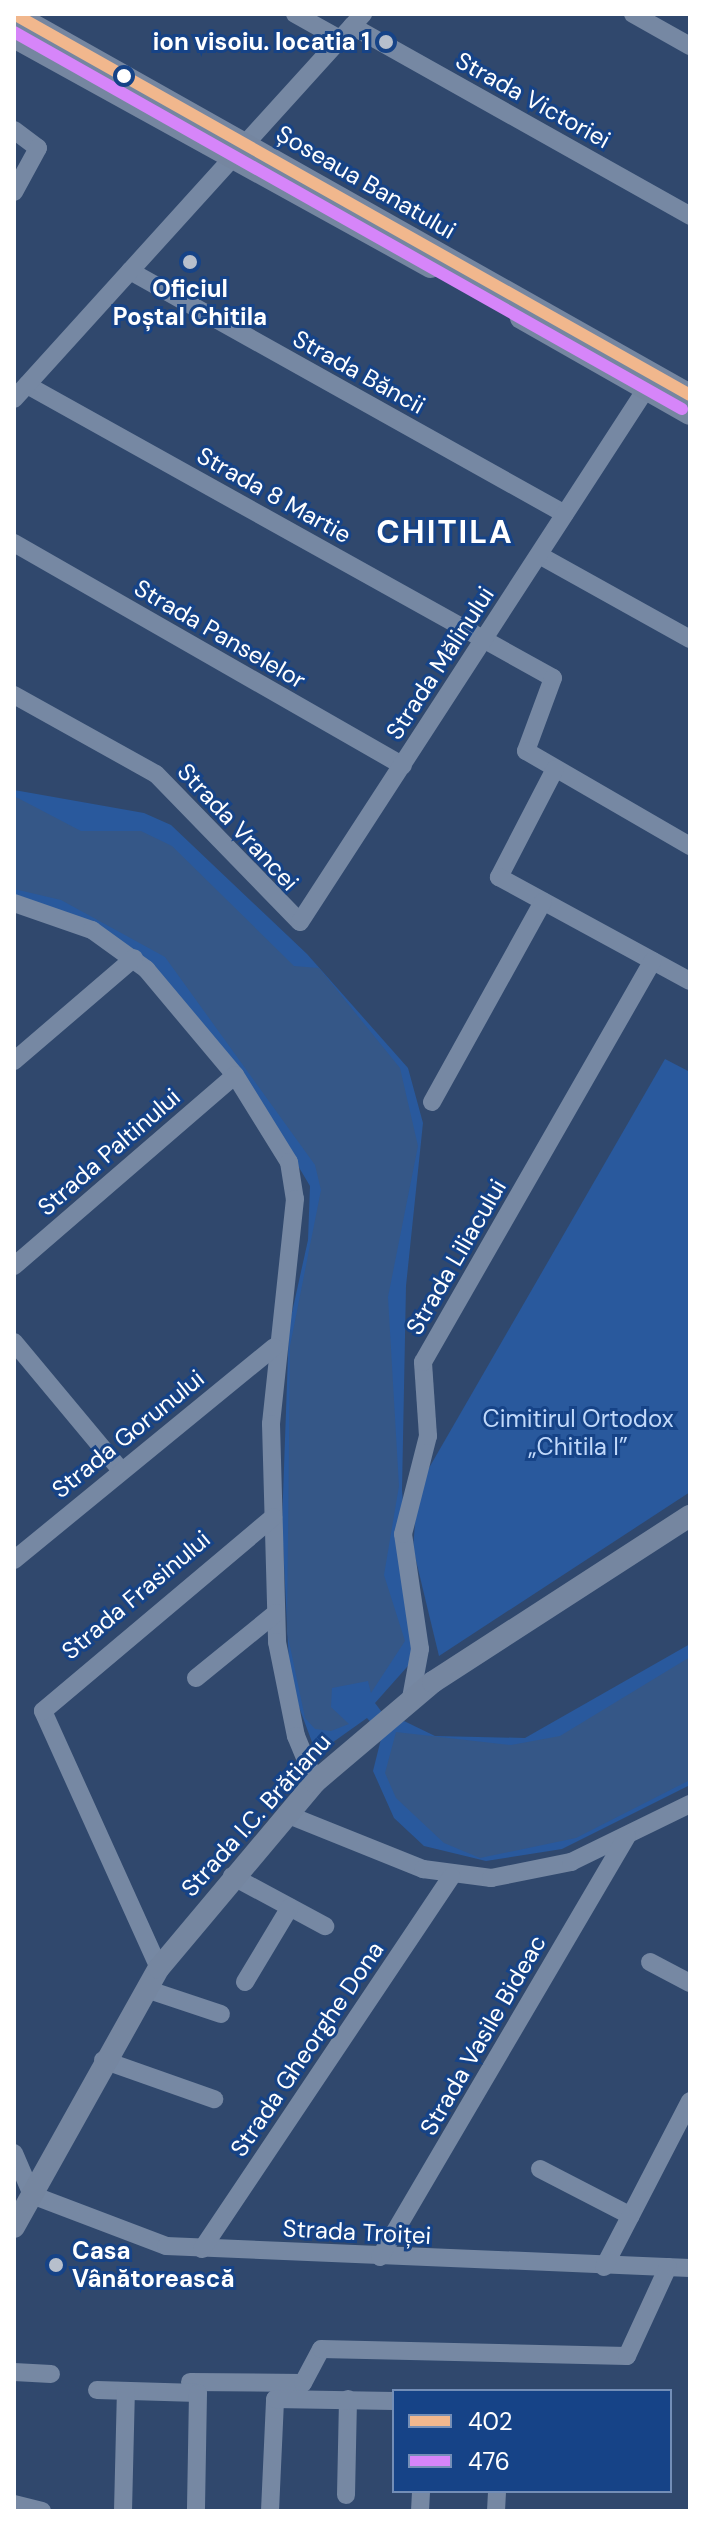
<!DOCTYPE html>
<html>
<head>
<meta charset="utf-8">
<style>
  body { margin:0 }
  #map { position:relative; width:704px; height:2525px; overflow:hidden; background:#30486d; font-family:"DM Sans",sans-serif }
  div>[style] { position:absolute }
  [style*='--x'] { left:calc(var(--x)*1px); top:calc(var(--y)*1px); width:calc(var(--w)*1px); rotate:calc(var(--a)*1deg) }
  .green>* { inset:0; background:#29599d }
  .water>* { inset:0; background:#355787 }
  .minor>* { height:18px; margin:-9px; padding:0 9px; transform-origin:9px; border-radius:9px; background:#7688a3 }
  .major>* { height:22px; margin:-11px; padding:0 11px; transform-origin:11px; border-radius:11px; background:#7586a0 }
  .bus-1>* { height:12px; margin:-6px; padding:0 6px; transform-origin:6px; border-radius:6px; background:#f1b78d }
  .bus-2>* { height:12px; margin:-6px; padding:0 6px; transform-origin:6px; border-radius:6px; background:#d685f9 }
  .dots>* { width:22px; height:22px; translate:-50% -50%; box-sizing:border-box; border:4px solid #164387; border-radius:50% }
  span { translate:-50% -50%; white-space:nowrap; text-align:center; line-height:1.15; -webkit-text-stroke:6px #164387; paint-order:stroke }
  .poi-label { font-size:24px; color:#fff; font-weight:700 }
  .right { translate:-100% -50%; text-align:right }
  .left { translate:0 -50%; text-align:left }
  .street-label { font-size:24px; color:#fff }
  .park-label { font-size:24px; color:#c1d9fa }
  .district-label { font-size:32px; color:#fff; font-weight:700; letter-spacing:2px }
  .frame { position:absolute; inset:0; border:16px solid #fff; pointer-events:none }
  .legend { position:absolute; left:392px; top:2389px; width:280px; height:104px; box-sizing:border-box; background:#164387; border:2px solid #738eb7; margin:0; padding:10px 14px; list-style:none; font-size:24px; color:#fff }
  .legend li { display:flex; align-items:center; gap:16px; height:40px }
  .legend b { width:40px; border:2px solid #738eb7 }
</style>
</head>
<body>
<div id="map">
  <div class="green">
    <i style="clip-path:polygon(14px 790px,144px 813px,171px 825px,307px 954px,408px 1068px,423px 1123px,406px 1286px,402px 1490px,415px 1658px,375px 1703px,393px 1727px,404px 1721px,435px 1736px,525px 1738px,690px 1644px,690px 1785px,562px 1849px,486px 1861px,424px 1846px,394px 1818px,373px 1771px,382px 1735px,367px 1718px,329px 1745px,312px 1742px,290px 1683px,282px 1524px,289px 1326px,308px 1240px,310px 1186px,250px 1085px,157px 970px,65px 913px,14px 906px)"></i>
    <i style="clip-path:polygon(665px 1059px,690px 1072px,690px 1492px,439px 1656px,413px 1548px,418px 1487px)"></i>
  </div>
  <div class="water">
    <i style="clip-path:polygon(14px 796px,81px 831px,141px 831px,172px 846px,294px 966px,319px 968px,400px 1068px,418px 1146px,388px 1297px,399px 1486px,384px 1575px,405px 1641px,371px 1693px,368px 1681px,332px 1688px,331px 1707px,349px 1724px,331px 1731px,315px 1729px,305px 1718px,287px 1632px,290px 1346px,321px 1190px,315px 1165px,165px 957px,61px 900px,14px 889px)"></i>
    <i style="clip-path:polygon(690px 1657px,690px 1780px,576px 1838px,480px 1858px,444px 1843px,396px 1798px,385px 1773px,396px 1732px,511px 1745px,560px 1736px)"></i>
  </div>
  <div class="minor">
    <i style="--x:295;--y:14;--w:51;--a:29.1"></i>
    <i style="--x:633;--y:14;--w:65;--a:29.3"></i>
    <i style="--x:352;--y:26;--w:388;--a:29.3"></i>
    <i style="--x:14;--y:130;--w:30;--a:37"></i>
    <i style="--x:38;--y:148;--w:50;--a:118.6"></i>
    <i style="--x:130;--y:271;--w:498;--a:29.2"></i>
    <i style="--x:27;--y:385;--w:602;--a:29.12"></i>
    <i style="--x:553;--y:678;--w:78;--a:110.3"></i>
    <i style="--x:526;--y:751;--w:190;--a:30.1"></i>
    <i style="--x:14;--y:399;--w:520;--a:-47.81"></i>
    <i style="--x:14;--y:543;--w:448;--a:29.8"></i>
    <i style="--x:539;--y:555;--w:173;--a:29.1"></i>
    <i style="--x:14;--y:695;--w:162;--a:29.1"></i>
    <i style="--x:156;--y:774;--w:206;--a:45.8"></i>
    <i style="--x:300;--y:922;--w:635;--a:-57.01"></i>
    <i style="--x:555;--y:769;--w:122;--a:117.4"></i>
    <i style="--x:499;--y:877;--w:217;--a:28.6"></i>
    <i style="--x:14;--y:903;--w:83;--a:19.1"></i>
    <i style="--x:92;--y:930;--w:67;--a:35.8"></i>
    <i style="--x:146;--y:969;--w:138;--a:50"></i>
    <i style="--x:235;--y:1075;--w:102;--a:58.2"></i>
    <i style="--x:289;--y:1162;--w:37;--a:81"></i>
    <i style="--x:295;--y:1199;--w:226;--a:96.1"></i>
    <i style="--x:271;--y:1424;--w:218;--a:88.4"></i>
    <i style="--x:277;--y:1642;--w:96;--a:78.6"></i>
    <i style="--x:296;--y:1736;--w:50;--a:67.6"></i>
    <i style="--x:14;--y:1061;--w:158;--a:-40.6"></i>
    <i style="--x:432;--y:1102;--w:229;--a:-61"></i>
    <i style="--x:14;--y:1266;--w:292;--a:-40.8"></i>
    <i style="--x:14;--y:1342;--w:165;--a:50.2"></i>
    <i style="--x:14;--y:1560;--w:336;--a:-39.3"></i>
    <i style="--x:196;--y:1678;--w:103;--a:-39.1"></i>
    <i style="--x:411;--y:1698;--w:50;--a:-79.6"></i>
    <i style="--x:420;--y:1649;--w:116;--a:-98.4"></i>
    <i style="--x:403;--y:1534;--w:101;--a:-75.7"></i>
    <i style="--x:428;--y:1436;--w:74;--a:-93.9"></i>
    <i style="--x:423;--y:1362;--w:462;--a:-60.2"></i>
    <i style="--x:286;--y:1814;--w:148;--a:21.9"></i>
    <i style="--x:423;--y:1869;--w:69;--a:7.5"></i>
    <i style="--x:491;--y:1878;--w:82;--a:-11.3"></i>
    <i style="--x:571;--y:1862;--w:132;--a:-26"></i>
    <i style="--x:232;--y:1876;--w:106;--a:28.3"></i>
    <i style="--x:650;--y:1962;--w:45;--a:27.7"></i>
    <i style="--x:159;--y:1968;--w:282;--a:-114.3"></i>
    <i style="--x:43;--y:1711;--w:301;--a:-40.1"></i>
    <i style="--x:245;--y:1982;--w:87;--a:-59"></i>
    <i style="--x:146;--y:1989;--w:79;--a:18.4"></i>
    <i style="--x:103;--y:2060;--w:118;--a:19.4"></i>
    <i style="--x:14;--y:2153;--w:46;--a:66.8"></i>
    <i style="--x:32;--y:2195;--w:143;--a:20.8"></i>
    <i style="--x:166;--y:2246;--w:524;--a:2.4"></i>
    <i style="--x:540;--y:2169;--w:102;--a:27.3"></i>
    <i style="--x:202;--y:2249;--w:448;--a:-56.2"></i>
    <i style="--x:380;--y:2257;--w:488;--a:-59.6"></i>
    <i style="--x:604;--y:2267;--w:187;--a:-62.6"></i>
    <i style="--x:14;--y:2372;--w:37;--a:3"></i>
    <i style="--x:190;--y:2382;--w:113;--a:0.5"></i>
    <i style="--x:303;--y:2383;--w:38;--a:-62"></i>
    <i style="--x:321;--y:2349;--w:306;--a:1.3"></i>
    <i style="--x:627;--y:2356;--w:98;--a:-65.3"></i>
    <i style="--x:97;--y:2390;--w:101;--a:1.7"></i>
    <i style="--x:198;--y:2393;--w:118;--a:91"></i>
    <i style="--x:346;--y:2495;--w:96;--a:-88.8"></i>
    <i style="--x:14;--y:2504;--w:29;--a:14"></i>
    <i style="--x:123;--y:2511;--w:120;--a:-88.6"></i>
    <i style="--x:270;--y:2511;--w:112;--a:-87.4"></i>
    <i style="--x:275;--y:2399;--w:119;--a:1"></i>
    <i style="--x:420;--y:2511;--w:20;--a:-87"></i>
    <i style="--x:496;--y:2511;--w:20;--a:-87"></i>
  </div>
  <div class="major">
    <i style="--x:14;--y:14;--w:776;--a:29.41"></i>
    <i style="--x:14;--y:37;--w:476;--a:28.9"></i>
    <i style="--x:521;--y:318;--w:194;--a:29.6"></i>
    <i style="--x:14;--y:2227;--w:297;--a:-60.8"></i>
    <i style="--x:159;--y:1968;--w:243;--a:-50"></i>
    <i style="--x:315;--y:1782;--w:155;--a:-40.3"></i>
    <i style="--x:433;--y:1682;--w:306;--a:-32.9"></i>
  </div>
  <div class="bus-1">
    <i style="--x:14;--y:14;--w:776;--a:29.41"></i>
  </div>
  <div class="bus-2">
    <i style="--x:14;--y:32;--w:767;--a:29.44"></i>
  </div>
  <div class="dots">
    <i style="left:386px;top:42px;background:#b7bfcc"></i>
    <i style="left:124px;top:76px;background:#fff"></i>
    <i style="left:190px;top:262px;background:#b7bfcc"></i>
    <i style="left:56px;top:2265px;background:#b7bfcc"></i>
  </div>
  <div class="poi-label">
    <span class="right" style="left:370px;top:42px">ion visoiu. locatia 1</span>
    <span style="left:190px;top:303px">Oficiul<br>Poștal Chitila</span>
    <span class="left" style="left:72px;top:2265px">Casa<br>Vânătorească</span>
  </div>
  <div class="street-label">
    <span style="left:533px;top:100px;rotate:29deg">Strada Victoriei</span>
    <span style="left:366px;top:182px;rotate:30deg">Șoseaua Banatului</span>
    <span style="left:359px;top:372px;rotate:29deg">Strada Băncii</span>
    <span style="left:274px;top:495px;rotate:29deg">Strada 8 Martie</span>
    <span style="left:220px;top:634px;rotate:30deg">Strada Panselelor</span>
    <span style="left:440px;top:663px;rotate:-57deg">Strada Mălinului</span>
    <span style="left:238px;top:827px;rotate:47deg">Strada Vrancei</span>
    <span style="left:109px;top:1152px;rotate:-41deg">Strada Paltinului</span>
    <span style="left:456px;top:1257px;rotate:-60deg">Strada Liliacului</span>
    <span style="left:128px;top:1434px;rotate:-39deg">Strada Gorunului</span>
    <span style="left:136px;top:1595px;rotate:-40deg">Strada Frasinului</span>
    <span style="left:256px;top:1815px;rotate:-48deg">Strada I.C. Brătianu</span>
    <span style="left:483px;top:2035px;rotate:-60deg">Strada Vasile Bideac</span>
    <span style="left:307px;top:2049px;rotate:-56deg">Strada Gheorghe Dona</span>
    <span style="left:357px;top:2232px;rotate:3deg">Strada Troiței</span>
  </div>
  <div class="park-label">
    <span style="left:578px;top:1433px">Cimitirul Ortodox<br>„Chitila I”</span>
  </div>
  <div class="district-label">
    <span style="left:445px;top:532px">CHITILA</span>
  </div>
  <div class="frame"></div>
  <ul class="legend">
  <li><b style="height:10px;background:#f1b78d"></b>402</li>
  <li><b style="height:10px;background:#d685f9"></b>476</li>
  </ul>
</div>
</body>
</html>
